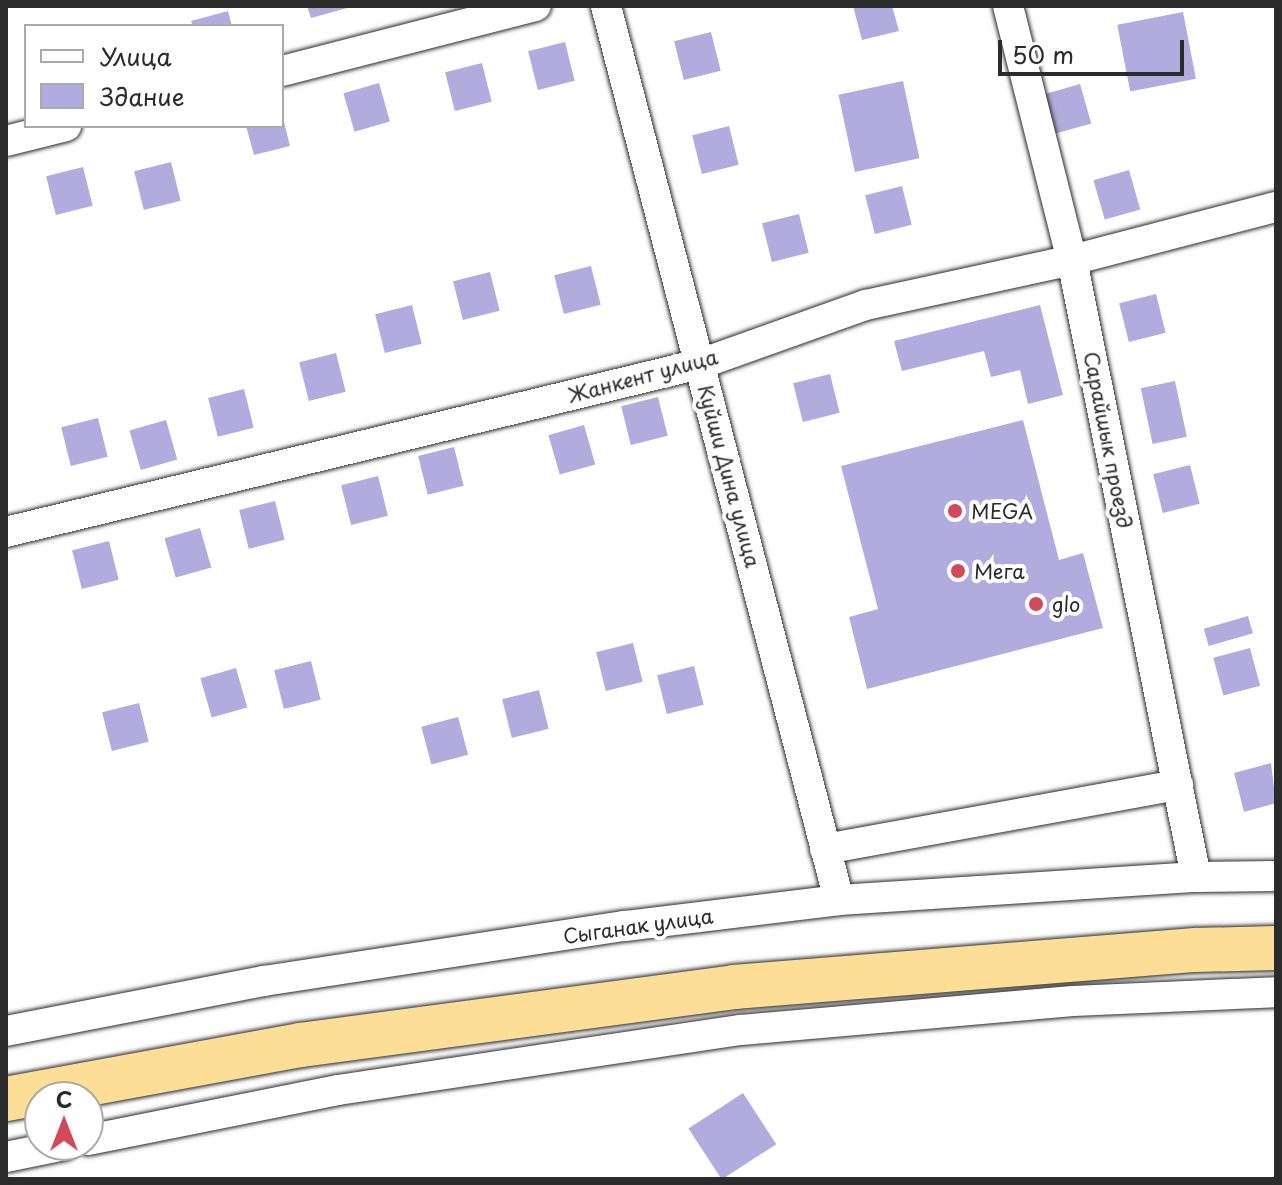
<!DOCTYPE html>
<html>
<head>
<meta charset="utf-8">
<style>
  body { margin:0 }
  #map { position:relative; width:1282px; height:1185px; overflow:hidden; background:#fff; font-family:"Playpen Sans",sans-serif }
  div>[style] { position:absolute }
  [style*='--x'] { left:calc(var(--x)*1px); top:calc(var(--y)*1px); width:calc(var(--w)*1px); rotate:calc(var(--a)*1deg) }
  .building>* { inset:0; background:#b1acdd; transform-origin:0 0 }
  .roads { filter:drop-shadow(0 0 2px #2b2b2b) drop-shadow(0 0 2px #2b2b2b) }
  .minor>* { height:30px; margin:-15px; padding:0 15px; transform-origin:15px; border-radius:15px; background:#fff }
  .trunk>* { height:44px; margin:-22px; padding:0 22px; transform-origin:22px; border-radius:22px; background:#fcde96 }
  .dots>* { width:22px; height:22px; translate:-50% -50%; box-sizing:border-box; border:4px solid #fff; border-radius:50% }
  span { translate:-50% -50%; white-space:nowrap; text-align:center; line-height:1.15; -webkit-text-stroke:8px #fff; paint-order:stroke }
  .street-label { font-size:20px; color:#2b2b2b }
  .poi-label { font-size:20px; color:#2b2b2b }
  .left { translate:0 -50%; text-align:left }
  .frame { position:absolute; inset:0; border:8px solid #2b2b2b; pointer-events:none }
  .legend { position:absolute; left:24px; top:24px; width:260px; height:104px; box-sizing:border-box; background:#fff; border:2px solid #aaa; margin:0; padding:10px 14px; list-style:none; font-size:24px; color:#2b2b2b }
  .legend li { display:flex; align-items:center; gap:16px; height:40px }
  .legend b { width:40px; border:2px solid #aaa }
  .north { position:absolute; left:24px; top:1081px; width:80px; height:80px; box-sizing:border-box; background:#fff; border:2px solid #aaa; border-radius:50%; rotate:0deg; font-size:22px; font-weight:700; line-height:32px; text-align:center; color:#2b2b2b }
  .north::after { content:''; display:block; margin:auto; width:28px; height:36px; background:#d1495b; clip-path:polygon(50% 0,100% 100%,50% 72%,0 100%) }
  .scale { position:absolute; left:998px; top:40px; width:186px; height:36px; box-sizing:border-box; border:4px solid #2b2b2b; border-top:0; padding-left:10px; font-size:24px; line-height:28px; white-space:nowrap; color:#2b2b2b; -webkit-text-stroke:6px #fff; paint-order:stroke }
</style>
</head>
<body>
<div id="map">
  <div class="building">
    <i style="clip-path:polygon(307px 6px,351px 6px,351px 7px,311px 18px)"></i>
    <i style="clip-path:polygon(853px 6px,892px 6px,899px 31px,862px 40px)"></i>
    <i style="clip-path:polygon(228px 11px,232px 26px,193px 26px,191px 21px)"></i>
    <i style="left:1183px;top:12px;width:68px;height:67px;rotate:79deg"></i>
    <i style="left:711px;top:32px;width:40px;height:38px;rotate:76deg"></i>
    <i style="left:565px;top:42px;width:40px;height:38px;rotate:76deg"></i>
    <i style="left:482px;top:63px;width:40px;height:38px;rotate:76deg"></i>
    <i style="left:903px;top:81px;width:79px;height:66px;rotate:78deg"></i>
    <i style="left:379px;top:83px;width:40px;height:37px;rotate:74deg"></i>
    <i style="left:1080px;top:84px;width:41px;height:37px;rotate:74deg"></i>
    <i style="clip-path:polygon(283px 118px,290px 146px,254px 155px,246px 126px,282px 126px)"></i>
    <i style="left:729px;top:126px;width:40px;height:38px;rotate:76deg"></i>
    <i style="left:171px;top:162px;width:40px;height:38px;rotate:76deg"></i>
    <i style="left:83px;top:167px;width:40px;height:38px;rotate:76deg"></i>
    <i style="left:1129px;top:170px;width:41px;height:37px;rotate:74deg"></i>
    <i style="left:902px;top:186px;width:40px;height:38px;rotate:76deg"></i>
    <i style="left:799px;top:214px;width:40px;height:38px;rotate:76deg"></i>
    <i style="left:591px;top:266px;width:40px;height:38px;rotate:76deg"></i>
    <i style="left:490px;top:272px;width:40px;height:38px;rotate:76deg"></i>
    <i style="left:1156px;top:294px;width:40px;height:38px;rotate:76deg"></i>
    <i style="left:412px;top:305px;width:40px;height:38px;rotate:76deg"></i>
    <i style="clip-path:polygon(1040px 305px,1063px 395px,1028px 404px,1020px 370px,991px 377px,984px 351px,902px 371px,894px 341px)"></i>
    <i style="left:336px;top:353px;width:40px;height:38px;rotate:76deg"></i>
    <i style="left:830px;top:374px;width:40px;height:38px;rotate:76deg"></i>
    <i style="left:1175px;top:381px;width:57px;height:35px;rotate:78deg"></i>
    <i style="left:244px;top:389px;width:40px;height:37px;rotate:76deg"></i>
    <i style="left:658px;top:397px;width:40px;height:38px;rotate:76deg"></i>
    <i style="left:98px;top:418px;width:40px;height:38px;rotate:76deg"></i>
    <i style="left:166px;top:420px;width:41px;height:38px;rotate:74deg"></i>
    <i style="clip-path:polygon(1023px 420px,1059px 560px,1083px 553px,1103px 628px,867px 689px,849px 617px,878px 609px,841px 466px)"></i>
    <i style="left:584px;top:425px;width:41px;height:37px;rotate:74deg"></i>
    <i style="left:454px;top:447px;width:40px;height:37px;rotate:76deg"></i>
    <i style="left:1190px;top:465px;width:40px;height:38px;rotate:76deg"></i>
    <i style="left:378px;top:476px;width:41px;height:38px;rotate:76deg"></i>
    <i style="left:275px;top:501px;width:40px;height:37px;rotate:76deg"></i>
    <i style="left:200px;top:528px;width:41px;height:37px;rotate:74deg"></i>
    <i style="left:109px;top:541px;width:40px;height:38px;rotate:76deg"></i>
    <i style="left:1248px;top:616px;width:18px;height:46px;rotate:74deg"></i>
    <i style="left:633px;top:643px;width:40px;height:38px;rotate:76deg"></i>
    <i style="left:1250px;top:648px;width:39px;height:38px;rotate:75deg"></i>
    <i style="left:311px;top:661px;width:40px;height:38px;rotate:76deg"></i>
    <i style="left:694px;top:666px;width:40px;height:38px;rotate:76deg"></i>
    <i style="left:236px;top:668px;width:41px;height:37px;rotate:74deg"></i>
    <i style="left:539px;top:690px;width:40px;height:38px;rotate:76deg"></i>
    <i style="left:139px;top:703px;width:40px;height:38px;rotate:76deg"></i>
    <i style="left:458px;top:717px;width:39px;height:38px;rotate:75deg"></i>
    <i style="clip-path:polygon(1271px 763px,1276px 803px,1244px 812px,1234px 773px)"></i>
    <i style="left:743px;top:1093px;width:61px;height:65px;rotate:57deg"></i>
  </div>
  <div class="roads">
    <div class="minor">
      <i style="--x:606;--y:6;--w:924;--a:75.39"></i>
      <i style="--x:1008;--y:6;--w:262;--a:75.9"></i>
      <i style="--x:1072;--y:260;--w:629;--a:78.64"></i>
      <i style="--x:282;--y:71;--w:262;--a:-14.4"></i>
      <i style="--x:6;--y:141;--w:62;--a:-14"></i>
      <i style="--x:6;--y:532;--w:714;--a:-13.61"></i>
      <i style="--x:700;--y:364;--w:176;--a:-19.6"></i>
      <i style="--x:866;--y:305;--w:211;--a:-12.3"></i>
      <i style="--x:1072;--y:260;--w:211;--a:-14.6"></i>
      <i style="--x:825;--y:849;--w:359;--a:-10.3"></i>
      <i style="--x:6;--y:1031;--w:263;--a:-11"></i>
      <i style="--x:264;--y:981;--w:365;--a:-8.7"></i>
      <i style="--x:625;--y:926;--w:216;--a:-6.9"></i>
      <i style="--x:839;--y:900;--w:358;--a:-3.7"></i>
      <i style="--x:1196;--y:877;--w:80;--a:-0.7"></i>
      <i style="--x:88;--y:1140;--w:255;--a:-11.3"></i>
      <i style="--x:338;--y:1090;--w:407;--a:-8.5"></i>
      <i style="--x:741;--y:1030;--w:333;--a:-5"></i>
      <i style="--x:1073;--y:1001;--w:203;--a:-2.5"></i>
      <i style="--x:6;--y:1157;--w:60;--a:-11.5"></i>
    </div>
    <div class="trunk">
      <i style="--x:6;--y:1099;--w:300;--a:-10.4"></i>
      <i style="--x:301;--y:1045;--w:437;--a:-7.6"></i>
      <i style="--x:734;--y:987;--w:463;--a:-4.6"></i>
      <i style="--x:1196;--y:950;--w:80;--a:-1.4"></i>
    </div>
  </div>
  <div class="dots">
    <i style="left:955px;top:511px;background:#d1495b"></i>
    <i style="left:958px;top:571px;background:#d1495b"></i>
    <i style="left:1036px;top:604px;background:#d1495b"></i>
  </div>
  <div class="street-label">
    <span style="left:643px;top:376px;rotate:-15deg">Жанкент улица</span>
    <span style="left:1108px;top:440px;rotate:79deg">Сарайшык проезд</span>
    <span style="left:729px;top:476px;rotate:75deg">Куйши Дина улица</span>
    <span style="left:638px;top:926px;rotate:-8deg">Сыганак улица</span>
  </div>
  <div class="poi-label">
    <span class="left" style="left:971px;top:511px">MEGA</span>
    <span class="left" style="left:974px;top:571px">Мега</span>
    <span class="left" style="left:1052px;top:604px">glo</span>
  </div>
  <div class="frame"></div>
  <ul class="legend">
  <li><b style="height:10px;background:#fff"></b>Улица</li>
  <li><b style="height:22px;background:#b1acdd"></b>Здание</li>
  </ul>
  <div class="north">С</div>
  <div class="scale">50 m</div>
</div>
</body>
</html>
